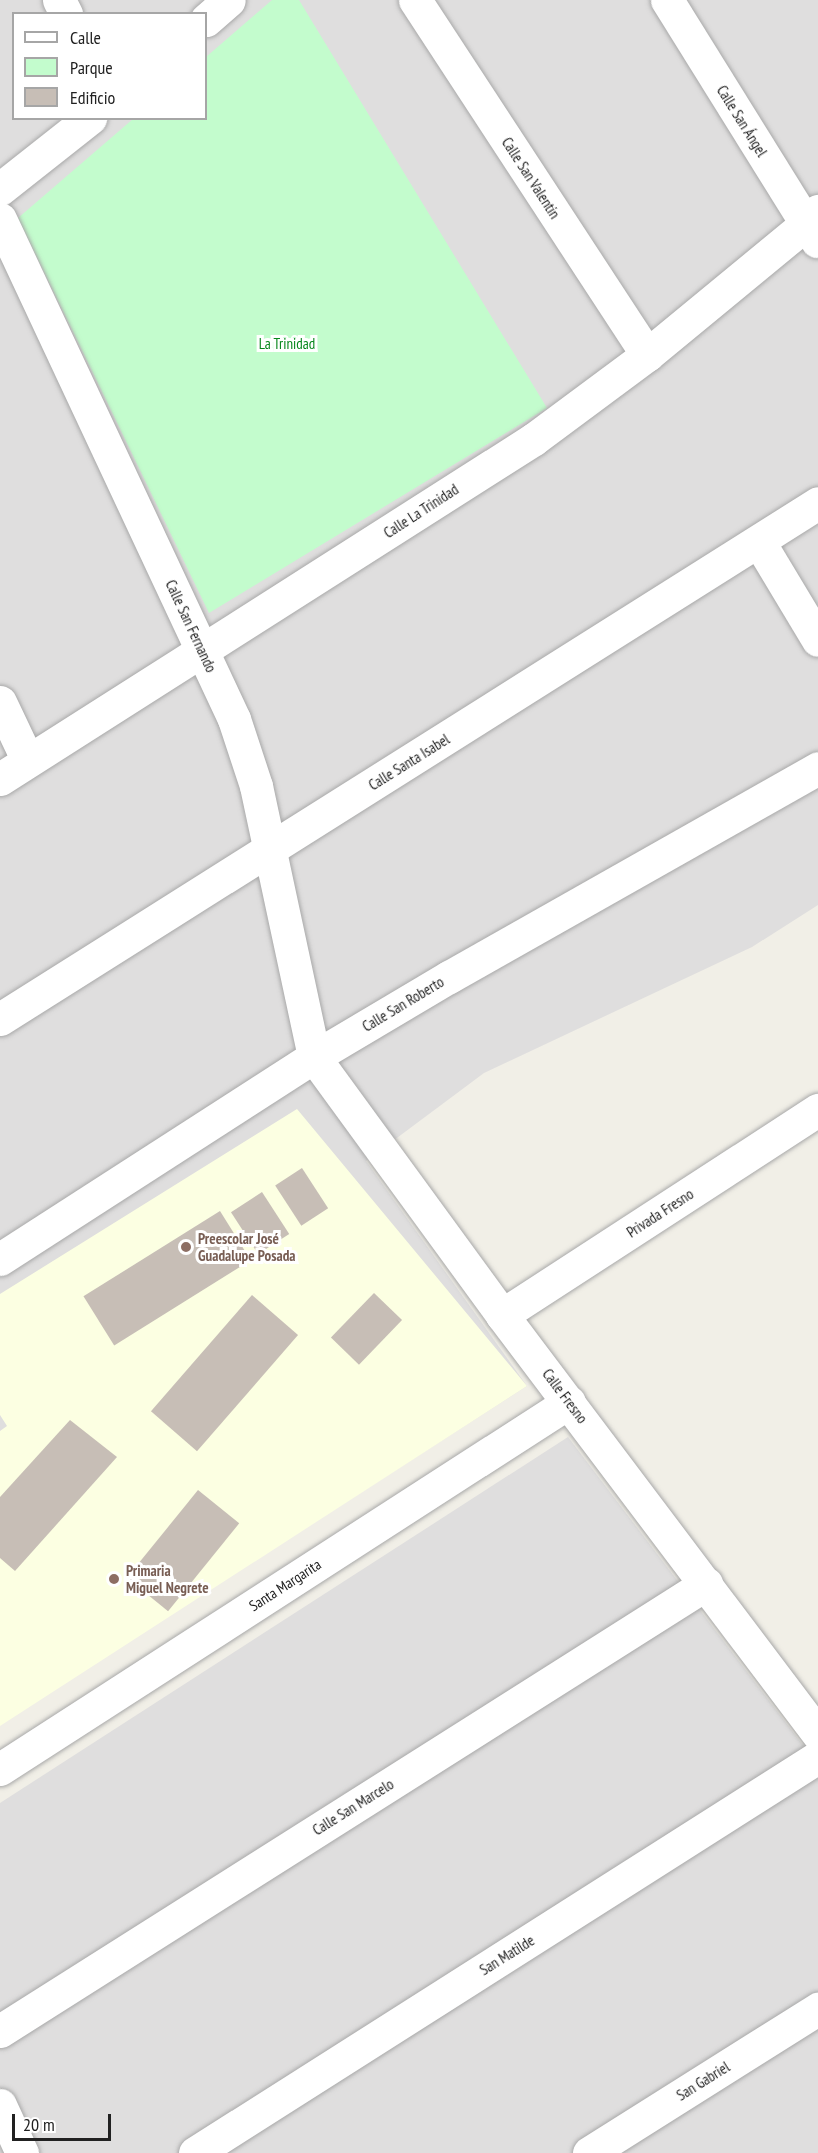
<!DOCTYPE html>
<html>
<head>
<meta charset="utf-8">
<style>
  body { margin:0 }
  #map { position:relative; width:818px; height:2153px; overflow:hidden; background:#f1efe7; font-family:"PT Sans Narrow",sans-serif }
  div>[style] { position:absolute }
  [style*='--x'] { left:calc(var(--x)*1px); top:calc(var(--y)*1px); width:calc(var(--w)*1px); rotate:calc(var(--a)*1deg) }
  .residential>* { inset:0; background:#dfdede }
  .education>* { inset:0; background:#fcffe2 }
  .park>* { inset:0; background:#c3fccd }
  .building>* { inset:0; background:#c7beb6; transform-origin:0 0 }
  .roads { filter:drop-shadow(0 0 2px #a8a8a8) drop-shadow(0 0 2px #a8a8a8) }
  .street>* { height:33px; margin:-16.5px; padding:0 16.5px; transform-origin:16.5px; border-radius:16.5px; background:#fff }
  .dots>* { width:16px; height:16px; translate:-50% -50%; box-sizing:border-box; border:3px solid #fff; border-radius:50% }
  span { translate:-50% -50%; white-space:nowrap; text-align:center; line-height:1.15; -webkit-text-stroke:6px #fff; paint-order:stroke }
  .street-label { font-size:15px; color:#212121 }
  .park-label { font-size:15px; color:#07871c }
  .education-label { font-size:15px; color:#785e54; font-weight:700 }
  .left { translate:0 -50%; text-align:left }
  .legend { position:absolute; left:12px; top:12px; width:195px; height:108px; box-sizing:border-box; background:#fff; border:2px solid #a6a6a6; margin:0; padding:8px 10px; list-style:none; font-size:18px; color:#212121 }
  .legend li { display:flex; align-items:center; gap:12px; height:30px }
  .legend b { width:30px; border:2px solid #a6a6a6 }
  .scale { position:absolute; left:12px; top:2114px; width:99px; height:27px; box-sizing:border-box; border:3px solid #212121; border-top:0; padding-left:8px; font-size:18px; line-height:21px; white-space:nowrap; color:#212121; -webkit-text-stroke:4px #fff; paint-order:stroke }
</style>
</head>
<body>
<div id="map">
  <div class="residential">
    <i style="clip-path:polygon(evenodd,0 0,818px 0,818px 905px,752px 947px,484px 1073px,366px 1161px,527px 1386px,0 1724px,0 0,14px 14px,206px 14px,206px 118px,14px 118px,14px 14px)"></i>
    <i style="clip-path:polygon(568px 1437px,818px 1765px,818px 2153px,0 2153px,0 1803px)"></i>
  </div>
  <div class="education">
    <i style="clip-path:polygon(297px 1109px,527px 1386px,0 1726px,0 1431px,7px 1426px,0 1415px,0 1294px)"></i>
  </div>
  <div class="park">
    <i style="clip-path:polygon(272px 0,299px 0,547px 408px,209px 613px,18px 218px,133px 119px,206px 118px,206px 57px)"></i>
  </div>
  <div class="building">
    <i style="left:302px;top:1168px;width:48px;height:32px;rotate:57deg"></i>
    <i style="left:262px;top:1192px;width:50px;height:37px;rotate:57deg"></i>
    <i style="left:220px;top:1211px;width:58px;height:161px;rotate:58deg"></i>
    <i style="left:374px;top:1293px;width:39px;height:62px;rotate:44deg"></i>
    <i style="left:252px;top:1295px;width:61px;height:154px;rotate:41deg"></i>
    <i style="clip-path:polygon(70px 1420px,117px 1457px,15px 1571px,0 1558px,0 1497px)"></i>
    <i style="left:198px;top:1490px;width:53px;height:113px;rotate:39deg"></i>
  </div>
  <div class="roads">
    <div class="street">
      <i style="--x:59;--y:0;--w:16;--a:63"></i>
      <i style="--x:415;--y:0;--w:424;--a:56.8"></i>
      <i style="--x:667;--y:0;--w:284;--a:58.1"></i>
      <i style="--x:206;--y:20;--w:30;--a:-41"></i>
      <i style="--x:0;--y:189;--w:115;--a:-38.3"></i>
      <i style="--x:0;--y:219;--w:552;--a:64.92"></i>
      <i style="--x:234;--y:719;--w:71;--a:71.8"></i>
      <i style="--x:256;--y:786;--w:277;--a:77.9"></i>
      <i style="--x:314;--y:1057;--w:319;--a:53.9"></i>
      <i style="--x:502;--y:1315;--w:525;--a:52.98"></i>
      <i style="--x:759;--y:542;--w:114;--a:59"></i>
      <i style="--x:0;--y:702;--w:65;--a:64.6"></i>
      <i style="--x:0;--y:779;--w:633;--a:-32.49"></i>
      <i style="--x:534;--y:439;--w:141;--a:-36.6"></i>
      <i style="--x:647;--y:355;--w:206;--a:-39.5"></i>
      <i style="--x:806;--y:224;--w:18;--a:-47"></i>
      <i style="--x:0;--y:1019;--w:967;--a:-32.24"></i>
      <i style="--x:0;--y:1259;--w:373;--a:-32.8"></i>
      <i style="--x:314;--y:1057;--w:157;--a:-30.7"></i>
      <i style="--x:449;--y:977;--w:424;--a:-29.5"></i>
      <i style="--x:502;--y:1315;--w:377;--a:-33"></i>
      <i style="--x:0;--y:1769;--w:677;--a:-32.82"></i>
      <i style="--x:0;--y:2031;--w:836;--a:-32.34"></i>
      <i style="--x:0;--y:2105;--w:53;--a:65.4"></i>
      <i style="--x:195;--y:2153;--w:738;--a:-32.44"></i>
      <i style="--x:589;--y:2153;--w:271;--a:-32.2"></i>
    </div>
  </div>
  <div class="dots">
    <i style="left:186px;top:1247px;background:#8d6e63"></i>
    <i style="left:114px;top:1579px;background:#8d6e63"></i>
  </div>
  <div class="street-label">
    <span style="left:742px;top:121px;rotate:58deg">Calle San Ángel</span>
    <span style="left:531px;top:178px;rotate:57deg">Calle San Valentín</span>
    <span style="left:421px;top:511px;rotate:-33deg">Calle La Trinidad</span>
    <span style="left:191px;top:626px;rotate:65deg">Calle San Fernando</span>
    <span style="left:409px;top:762px;rotate:-32deg">Calle Santa Isabel</span>
    <span style="left:403px;top:1004px;rotate:-31deg">Calle San Roberto</span>
    <span style="left:660px;top:1213px;rotate:-33deg">Privada Fresno</span>
    <span style="left:565px;top:1396px;rotate:53deg">Calle Fresno</span>
    <span style="left:285px;top:1585px;rotate:-33deg">Santa Margarita</span>
    <span style="left:353px;top:1807px;rotate:-32deg">Calle San Marcelo</span>
    <span style="left:507px;top:1955px;rotate:-32deg">San Matilde</span>
    <span style="left:703px;top:2081px;rotate:-32deg">San Gabriel</span>
  </div>
  <div class="park-label">
    <span style="left:287px;top:344px">La Trinidad</span>
  </div>
  <div class="education-label">
    <span class="left" style="left:198px;top:1247px">Preescolar José<br>Guadalupe Posada</span>
    <span class="left" style="left:126px;top:1579px">Primaria<br>Miguel Negrete</span>
  </div>
  <ul class="legend">
  <li><b style="height:8px;background:#fff"></b>Calle</li>
  <li><b style="height:16px;background:#c3fccd"></b>Parque</li>
  <li><b style="height:16px;background:#c7beb6"></b>Edificio</li>
  </ul>
  <div class="scale">20 m</div>
</div>
</body>
</html>
